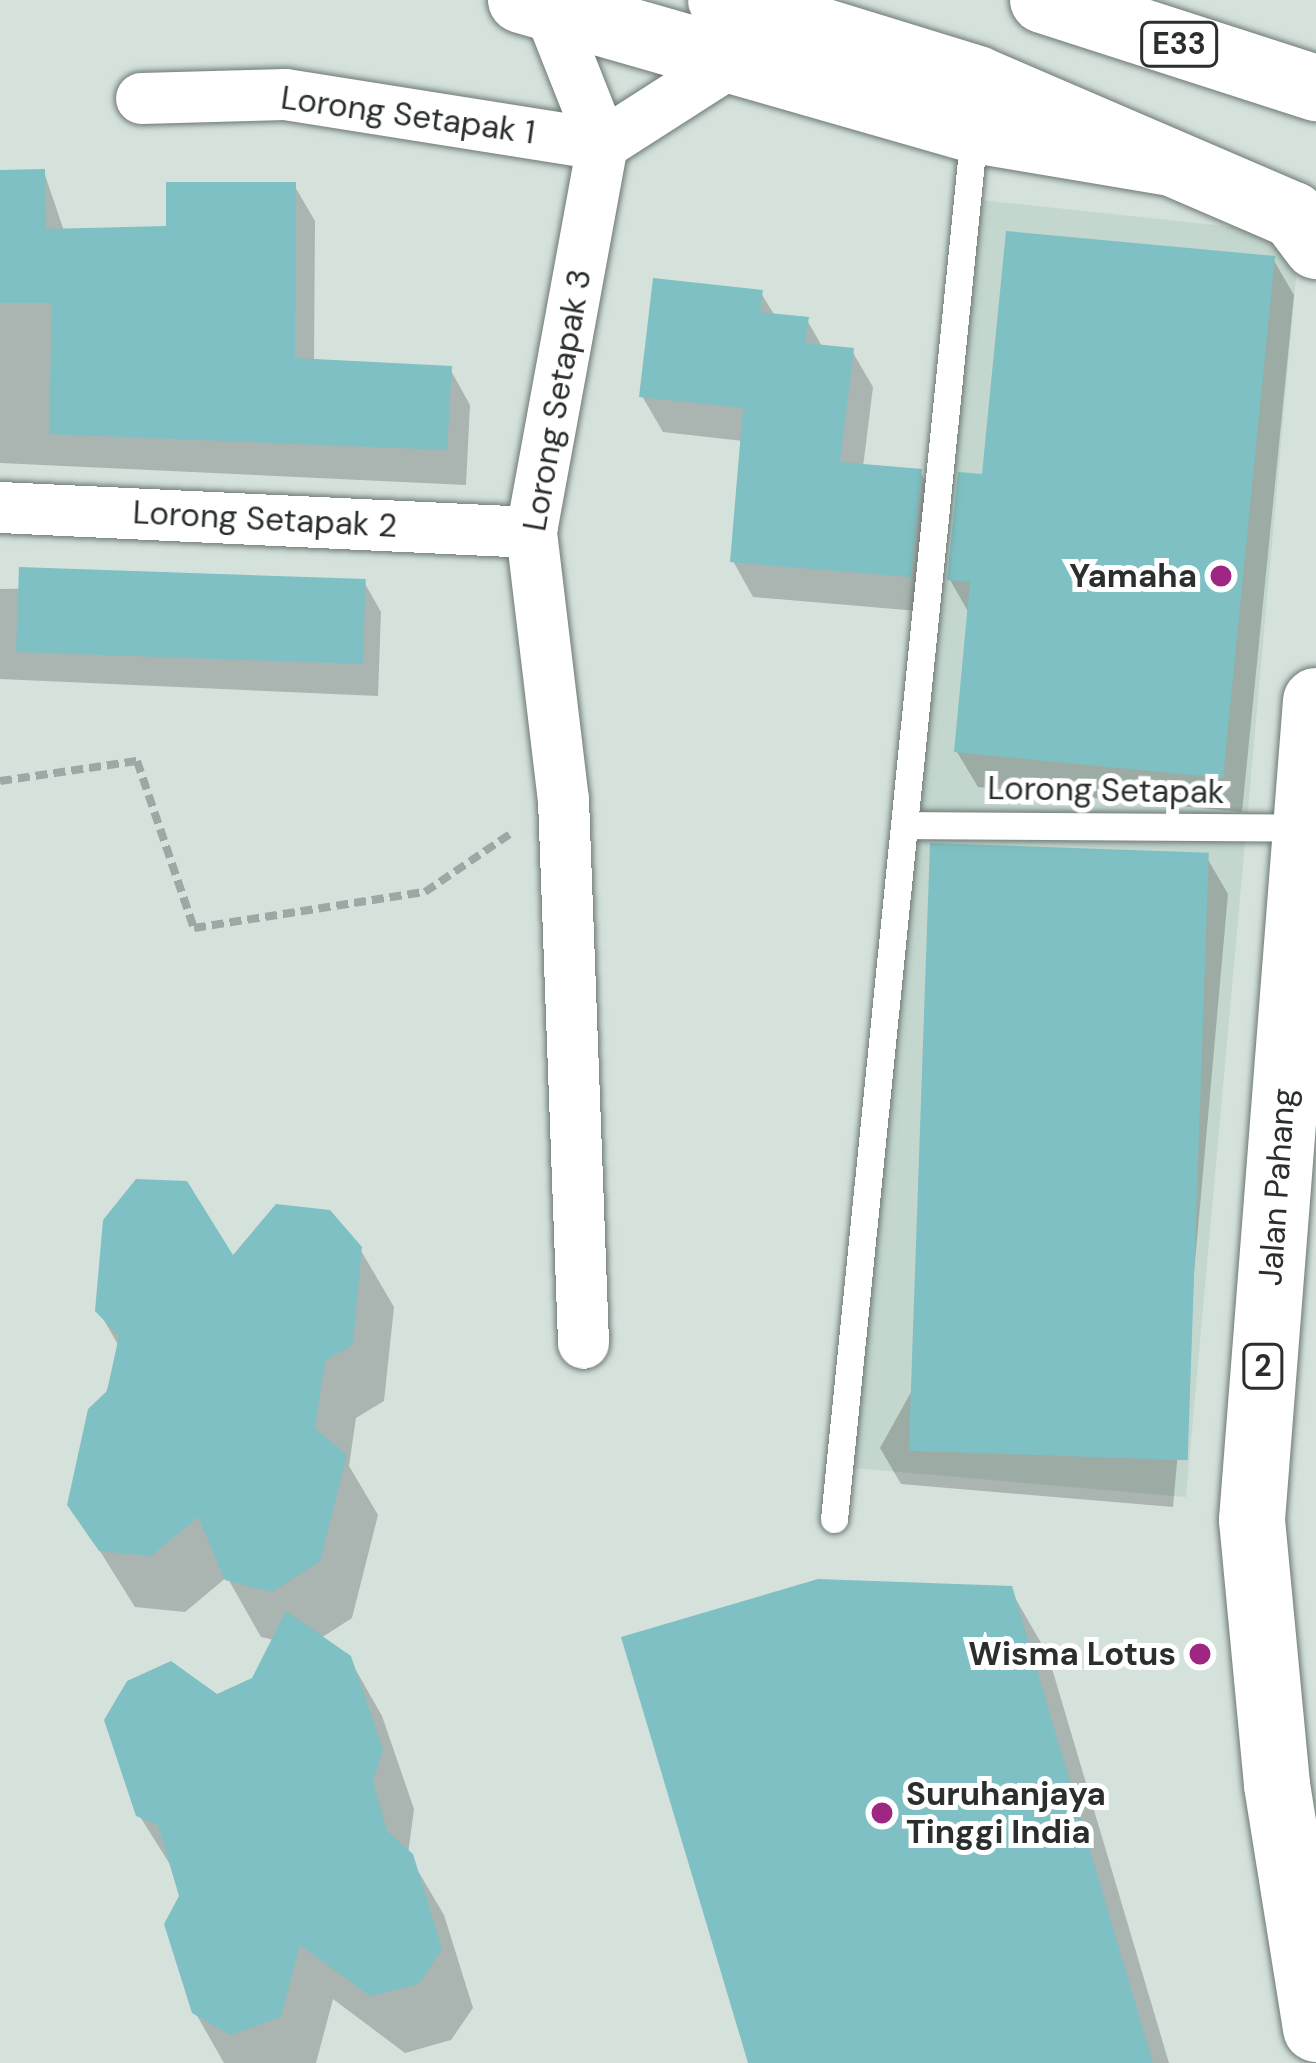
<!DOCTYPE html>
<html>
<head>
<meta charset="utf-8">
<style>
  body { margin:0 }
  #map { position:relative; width:1316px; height:2063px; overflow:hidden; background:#d5e2dc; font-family:"DM Sans",sans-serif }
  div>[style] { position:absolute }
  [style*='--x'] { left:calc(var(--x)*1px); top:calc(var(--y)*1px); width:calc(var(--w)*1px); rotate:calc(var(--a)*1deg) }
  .built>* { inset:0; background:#c3d7ce }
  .shadow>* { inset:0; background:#0003 }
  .building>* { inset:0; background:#7ec0c4; transform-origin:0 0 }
  .path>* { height:8px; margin-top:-4px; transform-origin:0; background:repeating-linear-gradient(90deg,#9da7a3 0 12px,transparent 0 18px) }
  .roads { filter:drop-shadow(0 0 3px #6d7873) drop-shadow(0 0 3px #6d7873) }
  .service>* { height:27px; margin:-13.5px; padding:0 13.5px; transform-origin:13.5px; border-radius:13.5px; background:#fff }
  .minor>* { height:51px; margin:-25.5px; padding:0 25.5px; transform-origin:25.5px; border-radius:25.5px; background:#fff }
  .primary>* { height:66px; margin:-33px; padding:0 33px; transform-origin:33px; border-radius:33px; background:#fff }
  .motorway>* { height:66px; margin:-33px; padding:0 33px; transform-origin:33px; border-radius:33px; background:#fff }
  .dots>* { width:33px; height:33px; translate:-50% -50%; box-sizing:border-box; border:6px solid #fff; border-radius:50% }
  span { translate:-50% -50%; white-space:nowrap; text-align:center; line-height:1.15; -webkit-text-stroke:10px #fff; paint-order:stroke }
  .shield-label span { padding:3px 9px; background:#fff; border:3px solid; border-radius:9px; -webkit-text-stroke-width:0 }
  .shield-label { font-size:30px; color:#2a2f2d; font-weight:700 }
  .street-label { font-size:33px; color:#2a2f2d }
  .poi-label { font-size:33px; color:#2a2f2d; font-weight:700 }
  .right { translate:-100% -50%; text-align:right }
  .left { translate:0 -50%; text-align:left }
</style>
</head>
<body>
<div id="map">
  <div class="built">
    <i style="clip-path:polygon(981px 200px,1272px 231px,1297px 266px,1186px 1497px,853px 1468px)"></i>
  </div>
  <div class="shadow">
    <i style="clip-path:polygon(44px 172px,64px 231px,169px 229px,294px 185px,315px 221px,314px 362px,450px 369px,470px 405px,466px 485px,0 463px,0 173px)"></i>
    <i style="clip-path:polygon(1273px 259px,1294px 295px,1242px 812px,978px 787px,957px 752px,970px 615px,950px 580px)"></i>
    <i style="clip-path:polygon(761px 293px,775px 316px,807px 320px,823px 348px,852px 351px,873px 387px,863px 467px,920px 472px,941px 508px,930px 612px,753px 597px,733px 561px,743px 441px,663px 432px,642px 396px)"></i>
    <i style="clip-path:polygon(364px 582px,381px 612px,378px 696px,0 679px,0 589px)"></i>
    <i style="clip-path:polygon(1207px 858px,1228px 894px,1173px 1507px,901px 1484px,880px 1448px)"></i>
    <i style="clip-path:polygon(360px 1249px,394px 1307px,384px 1401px,356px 1418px,349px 1466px,378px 1515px,352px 1618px,321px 1638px,349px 1658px,382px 1716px,414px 1809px,408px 1854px,444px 1915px,473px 2008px,451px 2040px,405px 2053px,333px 1999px,316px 2063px,224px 2063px,195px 2012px,176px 1874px,139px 1815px,217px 1697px,254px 1680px,275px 1640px,261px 1637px,227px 1577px,185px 1612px,135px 1607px,71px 1505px,120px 1348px,98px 1310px,232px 1260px)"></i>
    <i style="clip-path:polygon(1010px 1589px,1048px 1655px,1169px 2063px,751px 2063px)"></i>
  </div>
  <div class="building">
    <i style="clip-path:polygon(45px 169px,46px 229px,166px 226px,166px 182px,296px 182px,295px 358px,452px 366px,447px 450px,49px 434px,52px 303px,0 303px,0 170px)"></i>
    <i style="clip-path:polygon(1006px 231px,1275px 256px,1223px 778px,954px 752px,970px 582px,947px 580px,958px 472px,982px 474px)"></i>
    <i style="clip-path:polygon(653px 278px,763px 290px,760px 312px,809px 317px,805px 343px,854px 348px,840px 462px,922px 469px,911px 577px,730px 562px,743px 408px,639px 397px)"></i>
    <i style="left:19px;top:567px;width:347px;height:85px;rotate:2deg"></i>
    <i style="left:930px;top:843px;width:279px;height:608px;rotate:2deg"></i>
    <i style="clip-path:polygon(136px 1179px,187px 1181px,233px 1255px,276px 1204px,330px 1210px,362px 1247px,353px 1344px,325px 1361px,315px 1428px,347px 1455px,320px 1561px,272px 1592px,225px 1580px,198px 1517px,151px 1556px,99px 1551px,67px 1505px,88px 1409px,107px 1391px,119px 1336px,95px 1311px,103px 1220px)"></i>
    <i style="clip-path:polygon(818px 1579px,1012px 1586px,1153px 2063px,748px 2063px,621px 1637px)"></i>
    <i style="clip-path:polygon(286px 1611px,351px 1656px,383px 1750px,373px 1781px,387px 1831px,413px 1854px,442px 1949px,419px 1984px,370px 1996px,300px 1945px,281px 2017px,230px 2035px,192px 2013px,164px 1924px,179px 1896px,158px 1825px,136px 1816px,104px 1720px,127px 1681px,171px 1661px,217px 1694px,252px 1678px)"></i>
  </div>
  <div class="path">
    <i style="--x:0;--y:781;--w:138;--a:-8.3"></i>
    <i style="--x:137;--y:761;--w:176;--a:71.2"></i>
    <i style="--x:194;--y:928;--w:234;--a:-8.9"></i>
    <i style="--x:425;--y:892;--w:103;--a:-34.3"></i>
  </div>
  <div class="roads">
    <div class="service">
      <i style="--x:907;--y:825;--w:397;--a:0.4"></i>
      <i style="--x:834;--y:1519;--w:1396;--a:-84.24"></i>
    </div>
    <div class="minor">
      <i style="--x:549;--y:10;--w:144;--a:68.4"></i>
      <i style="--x:602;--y:144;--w:394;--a:100.4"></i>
      <i style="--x:531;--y:532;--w:269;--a:83.2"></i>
      <i style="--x:563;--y:799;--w:544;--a:87.89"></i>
      <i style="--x:141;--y:98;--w:144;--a:-1.6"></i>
      <i style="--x:285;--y:94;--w:321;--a:9"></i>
      <i style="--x:602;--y:144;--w:152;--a:-32.6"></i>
      <i style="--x:0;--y:507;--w:532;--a:2.7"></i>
    </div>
    <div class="primary">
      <i style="--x:1316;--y:701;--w:821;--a:94.47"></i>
      <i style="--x:1252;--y:1520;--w:266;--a:84.6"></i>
      <i style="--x:1277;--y:1785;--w:247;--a:80.9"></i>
    </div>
    <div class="motorway">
      <i style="--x:521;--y:0;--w:471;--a:16"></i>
      <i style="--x:974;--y:130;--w:195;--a:9.5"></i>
      <i style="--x:721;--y:0;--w:268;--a:17.1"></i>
      <i style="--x:977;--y:79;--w:344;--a:23.3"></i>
      <i style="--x:1293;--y:215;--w:39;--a:53"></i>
      <i style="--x:1043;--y:0;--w:287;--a:17.9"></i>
    </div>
  </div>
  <div class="dots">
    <i style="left:1221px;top:576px;background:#9d2782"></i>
    <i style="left:1200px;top:1654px;background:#9d2782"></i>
    <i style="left:882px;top:1813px;background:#9d2782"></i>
  </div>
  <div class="shield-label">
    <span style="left:1179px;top:44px">E33</span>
    <span style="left:1263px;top:1366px">2</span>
  </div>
  <div class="street-label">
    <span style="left:408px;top:115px;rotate:8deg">Lorong Setapak 1</span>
    <span style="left:557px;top:400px;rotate:-80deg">Lorong Setapak 3</span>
    <span style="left:265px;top:519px;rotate:3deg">Lorong Setapak 2</span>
    <span style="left:1106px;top:790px;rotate:1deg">Lorong Setapak</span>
    <span style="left:1277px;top:1187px;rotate:-86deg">Jalan Pahang</span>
  </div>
  <div class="poi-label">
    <span class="right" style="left:1197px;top:576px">Yamaha</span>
    <span class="right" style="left:1176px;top:1654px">Wisma Lotus</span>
    <span class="left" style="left:906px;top:1813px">Suruhanjaya<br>Tinggi India</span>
  </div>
</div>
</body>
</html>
